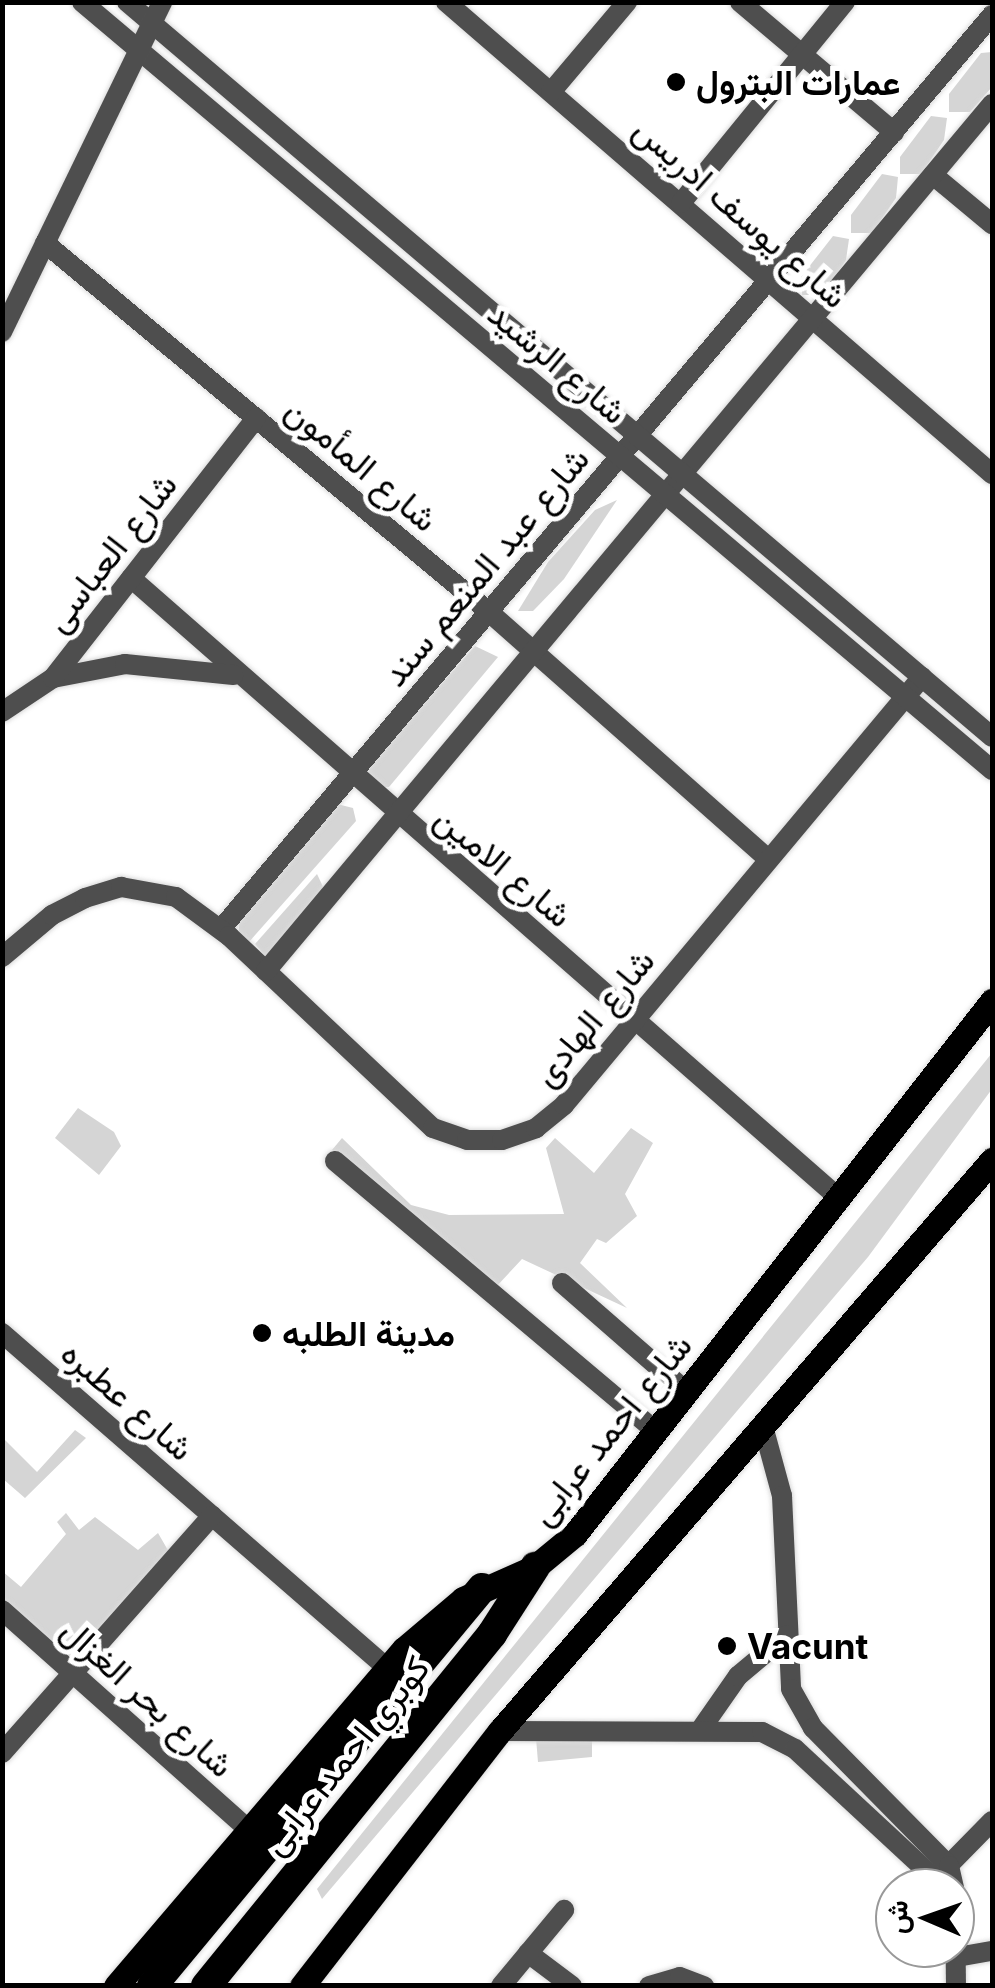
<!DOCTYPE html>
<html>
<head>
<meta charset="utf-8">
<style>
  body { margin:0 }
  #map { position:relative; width:995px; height:1988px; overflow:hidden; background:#fff; font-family:Inter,Vazirmatn,sans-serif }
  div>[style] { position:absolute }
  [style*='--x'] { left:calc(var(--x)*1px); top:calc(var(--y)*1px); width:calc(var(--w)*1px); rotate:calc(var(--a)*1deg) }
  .green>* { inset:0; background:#d5d5d5 }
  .roads { filter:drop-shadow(0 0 2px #dbdbdb) drop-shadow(0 0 2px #dbdbdb) }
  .minor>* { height:20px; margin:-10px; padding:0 10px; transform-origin:10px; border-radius:10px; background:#4e4e4e }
  .tertiary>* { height:20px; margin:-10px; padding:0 10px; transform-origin:10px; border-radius:10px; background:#4e4e4e }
  .primary>* { height:25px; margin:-12.5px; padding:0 12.5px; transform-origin:12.5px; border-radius:12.5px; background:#000 }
  .motorway>* { height:30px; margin:-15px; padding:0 15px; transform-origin:15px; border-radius:15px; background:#000 }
  .dots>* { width:28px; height:28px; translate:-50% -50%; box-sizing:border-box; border:5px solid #fff; border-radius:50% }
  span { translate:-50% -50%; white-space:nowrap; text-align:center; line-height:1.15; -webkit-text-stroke:10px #fff; paint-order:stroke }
  .poi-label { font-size:35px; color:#000; font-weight:700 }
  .left { translate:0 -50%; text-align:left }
  .street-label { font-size:35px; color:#000 }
  .frame { position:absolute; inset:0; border:5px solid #000; pointer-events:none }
  .north { position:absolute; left:875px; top:1868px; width:100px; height:100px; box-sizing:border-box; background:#fff; border:2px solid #999; border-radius:50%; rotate:272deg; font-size:28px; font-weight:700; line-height:40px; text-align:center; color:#000 }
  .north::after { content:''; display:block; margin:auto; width:35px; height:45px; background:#000; clip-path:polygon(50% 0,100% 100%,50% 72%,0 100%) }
</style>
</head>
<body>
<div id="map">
  <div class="green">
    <i style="clip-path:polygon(992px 52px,992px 87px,970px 112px,949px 112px,949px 94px,981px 53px)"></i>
    <i style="clip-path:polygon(931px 116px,947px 118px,944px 140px,921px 174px,900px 174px,900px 157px)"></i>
    <i style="clip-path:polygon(882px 174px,898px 177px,896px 198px,872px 233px,851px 233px,851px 215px)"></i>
    <i style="clip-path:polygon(833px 236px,849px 239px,846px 260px,823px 295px,802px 295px,801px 277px)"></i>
    <i style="clip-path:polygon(617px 500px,564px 579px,533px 611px,518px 611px,548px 562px,595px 510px)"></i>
    <i style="clip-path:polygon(475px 646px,498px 657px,389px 787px,369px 787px,369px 769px,384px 749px)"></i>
    <i style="clip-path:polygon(337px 804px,353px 808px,356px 821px,249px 942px,239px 939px,239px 921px)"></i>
    <i style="clip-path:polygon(317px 874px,325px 891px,267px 958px,255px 944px)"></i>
    <i style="clip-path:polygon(992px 1053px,992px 1089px,868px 1257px,322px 1899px,317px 1889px)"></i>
    <i style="clip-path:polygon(78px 1108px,114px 1132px,121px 1146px,99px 1175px,55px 1138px)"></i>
    <i style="clip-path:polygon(631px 1128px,653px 1143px,625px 1194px,637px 1216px,606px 1243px,597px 1239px,580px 1263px,627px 1308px,522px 1259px,495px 1288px,332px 1150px,342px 1138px,411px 1205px,449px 1215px,564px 1214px,546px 1148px,555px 1138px,594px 1173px)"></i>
    <i style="clip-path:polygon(75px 1430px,86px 1438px,25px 1498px,3px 1479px,4px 1439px,37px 1472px)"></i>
    <i style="clip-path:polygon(66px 1513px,79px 1530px,95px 1517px,138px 1550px,158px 1533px,169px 1552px,76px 1662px,3px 1598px,2px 1571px,21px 1587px,66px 1534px,57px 1522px)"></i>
    <i style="clip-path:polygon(592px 1736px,592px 1757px,538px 1762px,536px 1738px)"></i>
  </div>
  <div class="roads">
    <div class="minor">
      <i style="--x:446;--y:2;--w:722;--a:40.84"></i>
      <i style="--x:740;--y:2;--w:202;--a:40.2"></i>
      <i style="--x:551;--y:92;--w:118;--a:-49.8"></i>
      <i style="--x:933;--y:175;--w:77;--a:39.7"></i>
      <i style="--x:681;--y:203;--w:259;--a:-50.8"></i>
      <i style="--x:45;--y:243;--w:577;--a:39.73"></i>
      <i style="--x:489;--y:612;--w:373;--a:41.5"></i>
      <i style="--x:131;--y:578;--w:941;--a:41.21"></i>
      <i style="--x:53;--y:678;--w:73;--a:-11"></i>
      <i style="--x:125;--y:664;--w:109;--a:5.8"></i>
      <i style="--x:2;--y:712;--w:61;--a:-33.7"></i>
      <i style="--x:53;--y:678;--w:330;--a:-52"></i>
      <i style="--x:221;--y:929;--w:1196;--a:-49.85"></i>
      <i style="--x:2;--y:957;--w:65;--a:-40"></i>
      <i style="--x:52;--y:915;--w:37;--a:-27"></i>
      <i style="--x:85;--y:898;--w:38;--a:-17"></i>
      <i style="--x:121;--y:887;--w:56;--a:10.3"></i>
      <i style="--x:176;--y:897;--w:66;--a:36.3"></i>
      <i style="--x:229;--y:936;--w:280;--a:43.3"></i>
      <i style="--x:433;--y:1128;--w:36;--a:19"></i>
      <i style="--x:467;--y:1140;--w:35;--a:0"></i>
      <i style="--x:502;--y:1140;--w:36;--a:-19"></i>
      <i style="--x:536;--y:1128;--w:36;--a:-39"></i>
      <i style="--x:564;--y:1105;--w:558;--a:-50.09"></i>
      <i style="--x:266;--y:971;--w:1131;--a:-50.06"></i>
      <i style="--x:335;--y:1161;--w:419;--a:40.1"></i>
      <i style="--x:562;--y:1283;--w:166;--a:41.1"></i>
      <i style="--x:2;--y:1333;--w:510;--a:41.03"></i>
      <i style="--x:2;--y:1610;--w:334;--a:41.7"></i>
      <i style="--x:2;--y:1753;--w:317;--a:-48.5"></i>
      <i style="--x:938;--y:1876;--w:77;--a:-45.5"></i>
      <i style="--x:528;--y:1953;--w:55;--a:36.9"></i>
      <i style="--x:957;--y:1957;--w:36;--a:-10"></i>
      <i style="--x:501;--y:1986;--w:99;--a:-50.3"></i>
      <i style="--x:649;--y:1986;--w:32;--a:-16"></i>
      <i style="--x:680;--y:1977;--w:26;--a:21"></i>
    </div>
    <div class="tertiary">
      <i style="--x:82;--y:2;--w:1191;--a:40.16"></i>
      <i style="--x:127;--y:2;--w:1135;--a:40.35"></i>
      <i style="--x:2;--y:332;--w:367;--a:-64.1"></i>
      <i style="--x:763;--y:1426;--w:73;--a:74.8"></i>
      <i style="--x:782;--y:1496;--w:193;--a:87.3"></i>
      <i style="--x:791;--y:1689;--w:45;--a:60.6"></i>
      <i style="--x:813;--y:1728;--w:194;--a:45.4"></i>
      <i style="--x:949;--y:1866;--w:23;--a:77"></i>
      <i style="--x:701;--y:1729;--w:65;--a:-55.1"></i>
      <i style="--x:738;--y:1676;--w:64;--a:-39.9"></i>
      <i style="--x:500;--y:1731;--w:262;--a:0.2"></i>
      <i style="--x:762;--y:1732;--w:37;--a:27"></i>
      <i style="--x:795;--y:1749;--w:205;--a:42.8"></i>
      <i style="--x:955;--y:1904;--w:82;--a:89.3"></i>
    </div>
    <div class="primary">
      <i style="--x:116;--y:1986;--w:443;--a:-49.5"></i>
      <i style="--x:404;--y:1649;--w:77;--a:-40.3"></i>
      <i style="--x:463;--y:1599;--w:79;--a:-24"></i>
      <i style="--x:535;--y:1567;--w:52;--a:-39.5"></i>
      <i style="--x:575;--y:1534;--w:677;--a:-51.96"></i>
      <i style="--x:302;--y:1986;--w:323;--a:-52.2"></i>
      <i style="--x:500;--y:1731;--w:754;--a:-49.25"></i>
    </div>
    <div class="motorway">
      <i style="--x:152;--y:1986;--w:517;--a:-50.34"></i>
      <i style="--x:206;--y:1986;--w:454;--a:-50.9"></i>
      <i style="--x:492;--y:1634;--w:80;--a:-57.3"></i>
    </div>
  </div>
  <div class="dots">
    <i style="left:676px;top:82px;background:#000"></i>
    <i style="left:262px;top:1333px;background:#000"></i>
    <i style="left:727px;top:1646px;background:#000"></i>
  </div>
  <div class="poi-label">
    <span class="left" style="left:696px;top:82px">عمارات البترول</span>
    <span class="left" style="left:282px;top:1333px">مدينة الطلبه</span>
    <span class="left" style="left:747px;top:1646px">Vacunt</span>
  </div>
  <div class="street-label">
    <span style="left:741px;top:212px;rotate:41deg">شارع يوسف ادريس</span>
    <span style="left:558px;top:362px;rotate:40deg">شارع الرشيد</span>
    <span style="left:362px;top:464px;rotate:40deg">شارع المأمون</span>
    <span style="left:110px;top:552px;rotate:-52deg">شارع العباسى</span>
    <span style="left:485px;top:566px;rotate:-50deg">شارع عبد المنعم سند</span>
    <span style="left:504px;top:866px;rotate:40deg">شارع الامين</span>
    <span style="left:593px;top:1017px;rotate:-50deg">شارع الهادى</span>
    <span style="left:128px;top:1400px;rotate:41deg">شارع عطبره</span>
    <span style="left:610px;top:1429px;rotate:-51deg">شارع احمد عرابى</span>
    <span style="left:148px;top:1697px;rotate:42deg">شارع بحر الغزال</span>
    <span style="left:345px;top:1755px;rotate:-51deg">كوبري احمد عرابى</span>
  </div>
  <div class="frame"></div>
  <div class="north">ش</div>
</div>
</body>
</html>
